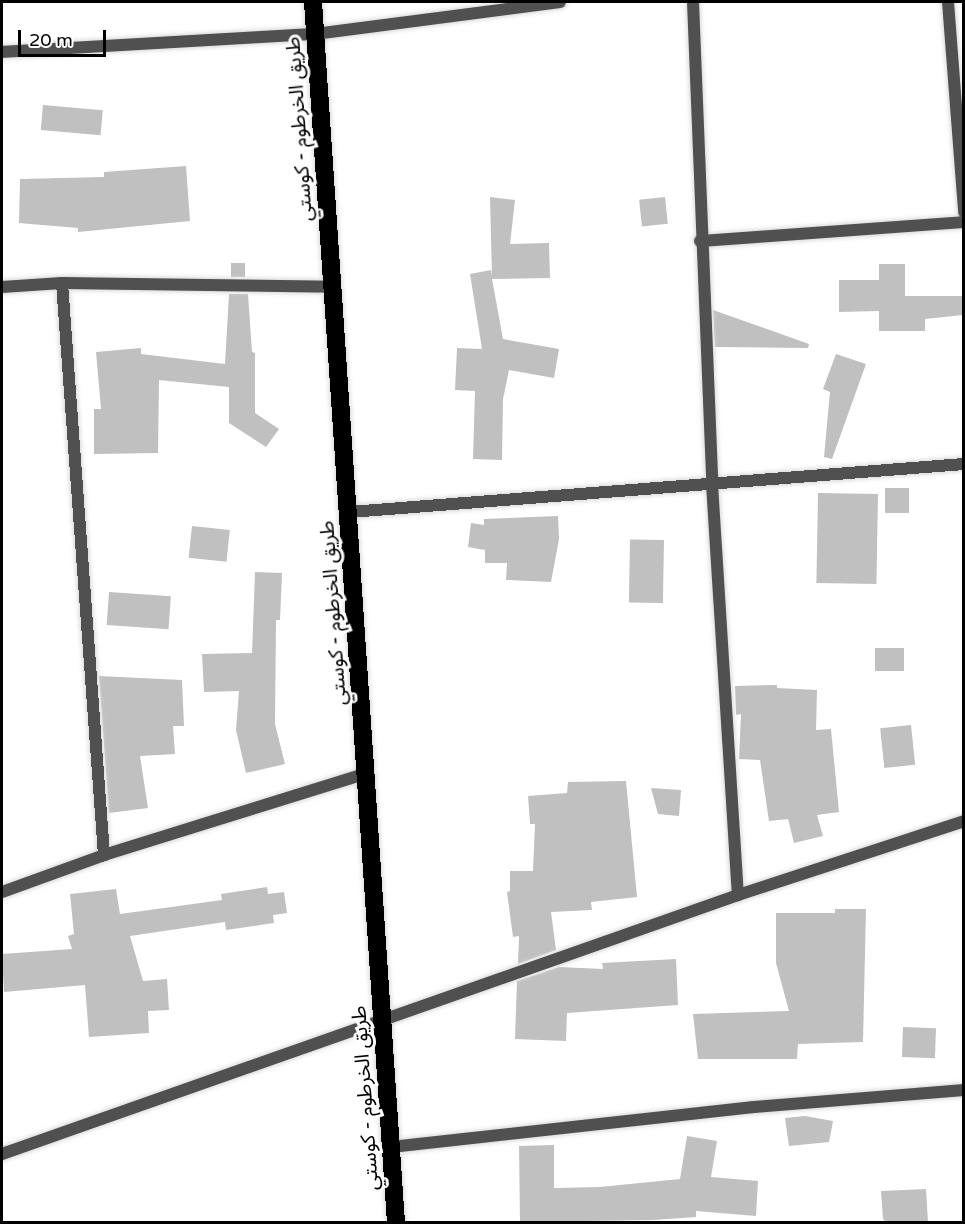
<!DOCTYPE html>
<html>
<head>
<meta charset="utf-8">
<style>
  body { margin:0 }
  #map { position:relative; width:965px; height:1224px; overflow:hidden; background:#fff; font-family:"Varela Round","Noto Sans Arabic",sans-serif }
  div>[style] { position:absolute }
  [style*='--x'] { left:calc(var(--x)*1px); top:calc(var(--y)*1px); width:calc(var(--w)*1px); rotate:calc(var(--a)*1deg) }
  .building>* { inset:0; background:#c0c0c0; transform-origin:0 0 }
  .roads { filter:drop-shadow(0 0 2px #dbdbdb) drop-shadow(0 0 2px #dbdbdb) }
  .street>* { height:12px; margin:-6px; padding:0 6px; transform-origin:6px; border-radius:6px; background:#505050 }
  .highway>* { height:18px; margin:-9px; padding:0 9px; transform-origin:9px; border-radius:9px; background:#000 }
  span { translate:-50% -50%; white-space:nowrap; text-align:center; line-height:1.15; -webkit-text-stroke:6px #fff; paint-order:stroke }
  .street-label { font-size:20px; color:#000 }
  .frame { position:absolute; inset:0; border:3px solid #000; pointer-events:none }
  .scale { position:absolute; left:18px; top:30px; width:88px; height:27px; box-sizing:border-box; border:3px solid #000; border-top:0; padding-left:8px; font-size:18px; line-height:21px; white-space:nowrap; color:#000; -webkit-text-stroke:4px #fff; paint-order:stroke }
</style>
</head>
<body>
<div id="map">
  <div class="building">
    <i style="left:43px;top:105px;width:60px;height:25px;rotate:5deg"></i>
    <i style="clip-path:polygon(186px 166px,190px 221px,78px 232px,78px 228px,19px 223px,20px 179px,104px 177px,104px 172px)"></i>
    <i style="clip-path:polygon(490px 197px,515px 200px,510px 244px,549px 243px,550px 278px,492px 279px,503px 339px,559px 349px,554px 378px,509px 370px,503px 399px,502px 460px,473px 459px,475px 391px,455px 390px,457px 348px,482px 349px,470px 274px,491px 270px,492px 276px)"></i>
    <i style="left:665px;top:197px;width:27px;height:26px;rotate:84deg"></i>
    <i style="left:231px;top:263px;width:14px;height:14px"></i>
    <i style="clip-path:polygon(879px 264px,905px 264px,905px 296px,963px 296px,963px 315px,925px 319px,925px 331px,879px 331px,879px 311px,839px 312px,839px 280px,879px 280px)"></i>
    <i style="clip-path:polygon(229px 294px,248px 294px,252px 352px,255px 353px,255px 413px,279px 429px,266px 447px,229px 423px,229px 387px,159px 380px,158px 453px,94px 454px,94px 409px,101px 409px,96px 352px,141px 348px,141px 354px,225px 364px)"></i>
    <i style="clip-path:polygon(713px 310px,809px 344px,808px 348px,715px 347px)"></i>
    <i style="clip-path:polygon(836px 354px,866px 364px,832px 459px,824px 457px,830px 392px,823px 389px)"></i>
    <i style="left:885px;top:488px;width:24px;height:25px"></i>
    <i style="left:818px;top:493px;width:60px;height:90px;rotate:1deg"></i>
    <i style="clip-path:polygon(558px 516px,559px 539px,551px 582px,506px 580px,507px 563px,485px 563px,485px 550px,468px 547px,471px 523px,484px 525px,484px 519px)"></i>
    <i style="left:192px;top:526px;width:38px;height:32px;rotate:6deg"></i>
    <i style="left:664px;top:540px;width:63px;height:34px;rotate:91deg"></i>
    <i style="clip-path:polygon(255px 572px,282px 573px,280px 620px,276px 620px,275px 724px,285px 764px,246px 773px,236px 730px,239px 691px,204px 692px,202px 654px,252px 653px)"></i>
    <i style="left:109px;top:592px;width:62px;height:33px;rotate:4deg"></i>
    <i style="left:875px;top:648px;width:29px;height:23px"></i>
    <i style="clip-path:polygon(99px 676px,182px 680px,184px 726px,173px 726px,175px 754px,140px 756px,148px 808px,109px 813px)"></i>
    <i style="clip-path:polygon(777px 685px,777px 688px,817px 690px,816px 730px,831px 729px,839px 812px,817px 815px,823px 836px,794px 843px,788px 819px,769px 821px,760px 760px,739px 759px,741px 714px,736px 715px,735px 686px)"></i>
    <i style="left:911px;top:725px;width:40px;height:31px;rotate:84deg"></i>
    <i style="clip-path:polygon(626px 781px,637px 897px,591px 902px,592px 910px,551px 912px,556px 950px,518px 964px,519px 936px,513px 937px,507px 892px,510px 891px,510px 871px,533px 871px,535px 824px,530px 824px,528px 796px,567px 793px,568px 782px)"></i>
    <i style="clip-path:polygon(651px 788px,681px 790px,679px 816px,658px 814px)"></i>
    <i style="clip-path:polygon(267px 887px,268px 894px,284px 892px,287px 913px,273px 915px,274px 923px,226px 930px,225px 922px,130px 936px,143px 981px,167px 979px,169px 1010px,148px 1011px,149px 1033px,89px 1037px,85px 985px,4px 992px,2px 954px,72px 949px,68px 936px,74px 934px,70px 894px,116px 889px,120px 914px,222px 900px,221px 894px)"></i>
    <i style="clip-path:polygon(835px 909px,866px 909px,863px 1042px,798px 1044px,797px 1059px,698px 1059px,693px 1014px,789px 1011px,776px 963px,776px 913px,835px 913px)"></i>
    <i style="clip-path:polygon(676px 959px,678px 1005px,567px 1013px,566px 1041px,515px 1039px,517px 981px,559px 967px,603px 969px,602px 963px)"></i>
    <i style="left:903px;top:1027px;width:33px;height:30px;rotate:2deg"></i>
    <i style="clip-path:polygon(805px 1116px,833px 1121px,829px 1142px,789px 1146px,785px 1118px)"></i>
    <i style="clip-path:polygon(687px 1136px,717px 1141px,711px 1177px,758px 1181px,756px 1216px,696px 1211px,696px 1217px,654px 1220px,520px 1222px,519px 1146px,554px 1145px,554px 1188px,600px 1187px,680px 1179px)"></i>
    <i style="clip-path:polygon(926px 1189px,928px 1222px,886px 1222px,883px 1219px,881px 1191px)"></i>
  </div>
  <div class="roads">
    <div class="street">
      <i style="--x:693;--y:2;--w:482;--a:87.7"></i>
      <i style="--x:712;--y:484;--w:412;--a:86.4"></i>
      <i style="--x:738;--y:895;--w:238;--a:-18.1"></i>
      <i style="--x:948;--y:2;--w:211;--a:85.6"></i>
      <i style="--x:2;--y:52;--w:314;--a:-3.3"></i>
      <i style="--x:315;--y:34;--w:247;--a:-7.4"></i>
      <i style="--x:700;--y:241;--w:265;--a:-4.1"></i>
      <i style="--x:62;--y:283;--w:574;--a:85.8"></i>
      <i style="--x:2;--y:287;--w:60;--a:-3.8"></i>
      <i style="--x:62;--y:283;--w:272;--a:0.8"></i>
      <i style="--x:350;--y:512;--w:616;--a:-4.47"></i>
      <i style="--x:2;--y:892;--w:109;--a:-19.9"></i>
      <i style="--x:104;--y:855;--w:275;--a:-17.3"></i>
      <i style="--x:391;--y:1147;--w:365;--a:-6.3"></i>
      <i style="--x:754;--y:1107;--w:211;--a:-4.6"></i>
      <i style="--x:2;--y:1154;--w:780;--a:-19.39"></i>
    </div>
    <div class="highway">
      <i style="--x:313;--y:2;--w:1223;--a:86.11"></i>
    </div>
  </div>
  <div class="street-label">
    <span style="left:300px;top:129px;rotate:-94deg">طريق الخرطوم - كوستي</span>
    <span style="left:334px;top:613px;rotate:-94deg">طريق الخرطوم - كوستي</span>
    <span style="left:366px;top:1098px;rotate:-94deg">طريق الخرطوم - كوستي</span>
  </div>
  <div class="frame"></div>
  <div class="scale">20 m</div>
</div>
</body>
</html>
